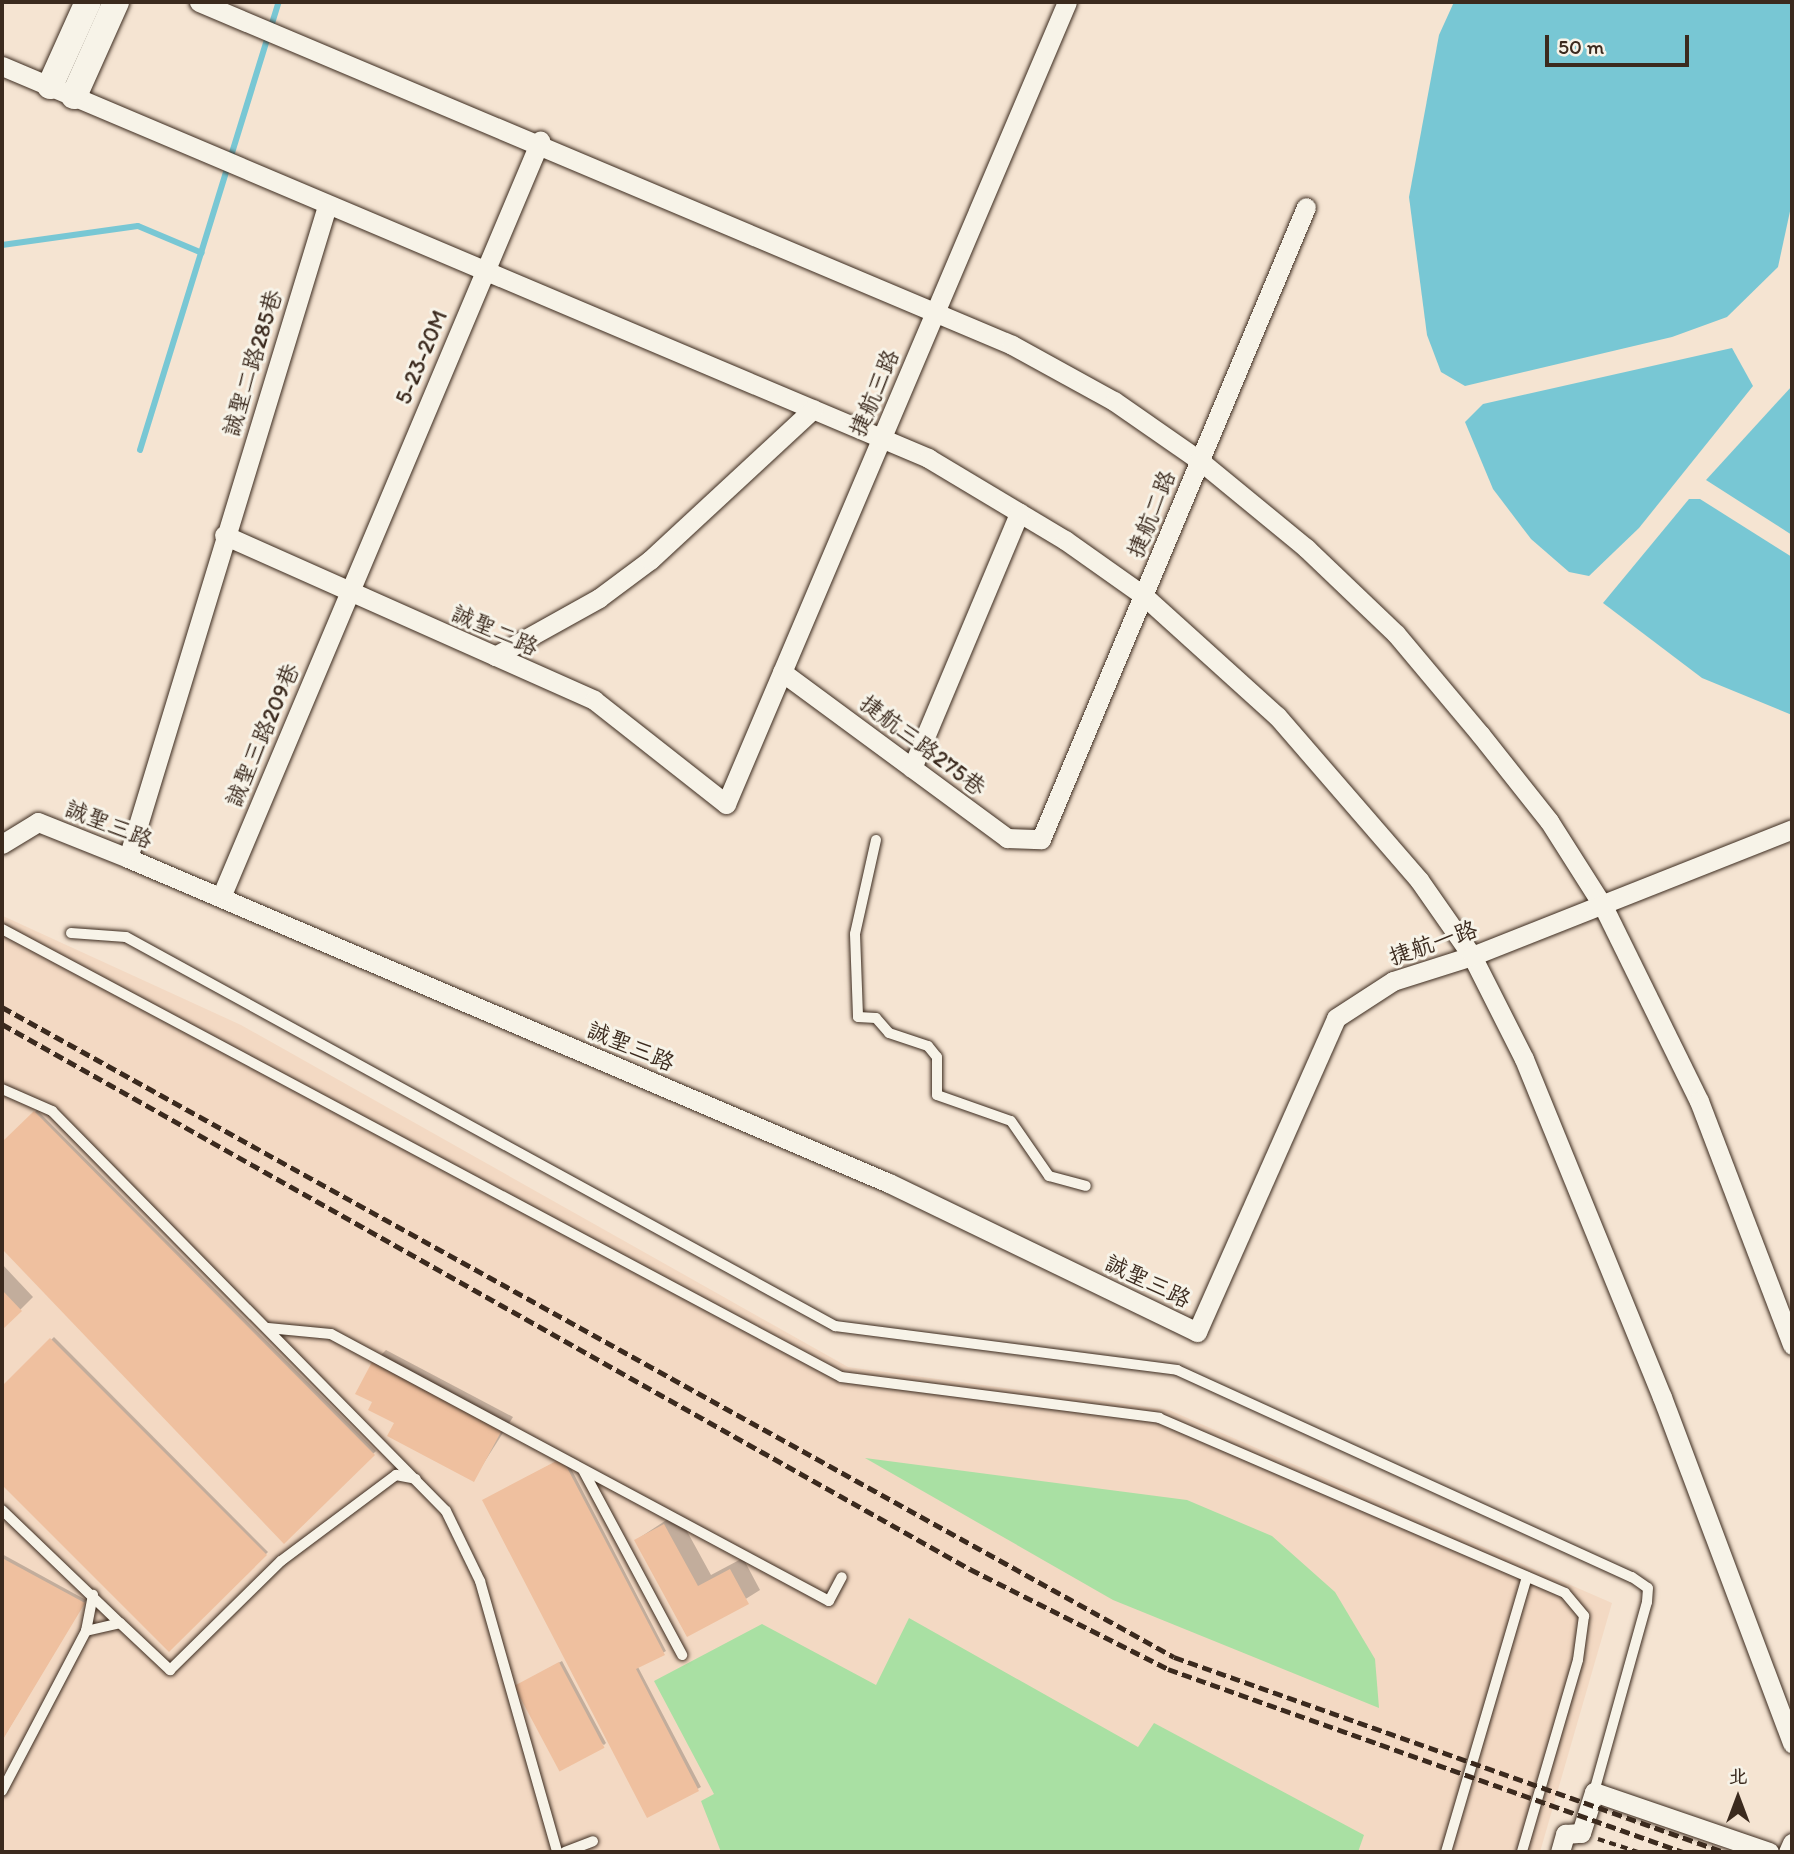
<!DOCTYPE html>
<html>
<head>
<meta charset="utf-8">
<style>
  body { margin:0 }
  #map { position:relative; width:1794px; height:1854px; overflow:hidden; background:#f5e4d2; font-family:Itim,"LXGW WenKai TC",sans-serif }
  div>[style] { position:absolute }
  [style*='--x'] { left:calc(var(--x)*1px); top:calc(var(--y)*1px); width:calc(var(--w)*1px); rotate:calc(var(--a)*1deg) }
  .built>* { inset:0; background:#f3d9c3 }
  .green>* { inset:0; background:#a9e0a3 }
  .water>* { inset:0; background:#78c7d4 }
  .shadow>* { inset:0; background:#0003 }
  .stream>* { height:6px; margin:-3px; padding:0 3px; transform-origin:3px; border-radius:3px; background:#78c7d4 }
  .building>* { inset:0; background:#efc09f; transform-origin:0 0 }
  .path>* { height:3.5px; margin-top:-1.75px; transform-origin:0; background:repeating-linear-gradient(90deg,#3b2a1e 0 7px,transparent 0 12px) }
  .roads { filter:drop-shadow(0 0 2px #3b2a1e) drop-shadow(0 0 2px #3b2a1e) }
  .lane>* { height:10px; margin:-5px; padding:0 5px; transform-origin:5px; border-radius:5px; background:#f7f3e8 }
  .street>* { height:19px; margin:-9.5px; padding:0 9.5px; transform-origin:9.5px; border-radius:9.5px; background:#f7f3e8 }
  .secondary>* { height:26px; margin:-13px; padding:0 13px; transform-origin:13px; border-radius:13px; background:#f7f3e8 }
  .rail>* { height:5px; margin-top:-2.5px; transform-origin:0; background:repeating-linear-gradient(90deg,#3b2a1e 0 10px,transparent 0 15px) }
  span { translate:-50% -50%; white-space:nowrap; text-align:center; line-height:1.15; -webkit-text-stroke:6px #f7f3e8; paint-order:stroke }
  .street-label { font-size:23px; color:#3b2a1e }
  .frame { position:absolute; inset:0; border:4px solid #3b2a1e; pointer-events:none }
  .north { position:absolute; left:1703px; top:1763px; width:70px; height:70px; -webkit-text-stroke:5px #f7f3e8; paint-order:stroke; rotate:0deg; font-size:19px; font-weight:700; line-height:28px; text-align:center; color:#3b2a1e }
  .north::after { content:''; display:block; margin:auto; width:24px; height:32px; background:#3b2a1e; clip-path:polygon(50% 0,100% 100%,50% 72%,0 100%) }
  .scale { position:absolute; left:1545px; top:35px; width:144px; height:32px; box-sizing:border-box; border:4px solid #3b2a1e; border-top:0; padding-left:9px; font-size:21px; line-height:24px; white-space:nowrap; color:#3b2a1e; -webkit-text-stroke:5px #f7f3e8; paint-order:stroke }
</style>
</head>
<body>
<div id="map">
  <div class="built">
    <i style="clip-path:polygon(3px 916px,241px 1025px,848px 1367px,1169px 1410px,1612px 1603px,1540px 1852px,2px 1852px)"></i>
  </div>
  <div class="green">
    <i style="clip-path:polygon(865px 1458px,1187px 1500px,1272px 1536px,1335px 1592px,1375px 1659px,1379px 1708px,1113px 1600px)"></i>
    <i style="clip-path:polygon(909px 1618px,1138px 1747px,1154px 1723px,1364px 1835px,1358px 1852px,721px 1852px,701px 1801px,714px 1794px,654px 1681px,762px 1624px,876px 1685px)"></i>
  </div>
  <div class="water">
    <i style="clip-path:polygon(1454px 2px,1792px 2px,1792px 202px,1778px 267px,1727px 317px,1672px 337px,1465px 386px,1441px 372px,1427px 335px,1409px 197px,1439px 35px)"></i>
    <i style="clip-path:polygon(1732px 348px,1753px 386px,1639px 528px,1589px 576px,1569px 572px,1531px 539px,1493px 489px,1465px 422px,1483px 404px)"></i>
    <i style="clip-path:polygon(1792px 386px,1792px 535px,1706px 480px)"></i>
    <i style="clip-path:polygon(1689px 499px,1700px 499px,1792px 557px,1792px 715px,1702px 678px,1603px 603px)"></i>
  </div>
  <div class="shadow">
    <i style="clip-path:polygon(37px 1110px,376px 1451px,284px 1541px,2px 1246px,2px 1145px)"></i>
    <i style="clip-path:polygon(2px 1264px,33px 1297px,2px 1328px)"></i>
    <i style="clip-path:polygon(54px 1337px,268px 1552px,169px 1650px,2px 1482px,2px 1388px)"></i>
    <i style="clip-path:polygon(386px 1350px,513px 1417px,473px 1480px,374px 1402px,373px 1363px)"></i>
    <i style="clip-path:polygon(565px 1457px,666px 1651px,638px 1667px,701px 1787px,648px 1815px,484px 1500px)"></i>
    <i style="clip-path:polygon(677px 1513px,711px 1575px,743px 1558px,760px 1590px,688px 1635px,636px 1540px)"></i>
    <i style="clip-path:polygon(2px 1554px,86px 1600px,2px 1740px)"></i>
    <i style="clip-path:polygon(562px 1661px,606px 1743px,604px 1745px,518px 1685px)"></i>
  </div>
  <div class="stream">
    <i style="--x:2;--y:245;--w:137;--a:-8"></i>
    <i style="--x:138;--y:226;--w:69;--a:22.9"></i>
    <i style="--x:140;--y:450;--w:469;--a:-72.8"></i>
  </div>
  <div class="building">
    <i style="clip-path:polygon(34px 1111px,375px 1455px,284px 1544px,2px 1249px,2px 1142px)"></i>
    <i style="clip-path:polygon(2px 1290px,22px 1311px,2px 1330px)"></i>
    <i style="clip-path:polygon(50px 1338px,267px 1555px,169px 1652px,2px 1485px,2px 1386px)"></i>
    <i style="clip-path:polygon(372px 1362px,502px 1430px,474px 1482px,387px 1436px,394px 1423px,368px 1410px,372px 1402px,355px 1394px)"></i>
    <i style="clip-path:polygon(562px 1458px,665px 1655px,636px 1669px,699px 1791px,647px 1818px,482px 1500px)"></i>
    <i style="clip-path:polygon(664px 1524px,698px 1586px,730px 1569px,749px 1604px,687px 1637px,634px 1540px)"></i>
    <i style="clip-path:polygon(2px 1558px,85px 1603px,2px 1741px)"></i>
    <i style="left:559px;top:1662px;width:97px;height:51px;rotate:62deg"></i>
  </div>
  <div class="path">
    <i style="--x:1598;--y:1839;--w:42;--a:18"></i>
  </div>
  <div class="roads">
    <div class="lane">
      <i style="--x:876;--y:840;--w:96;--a:102.6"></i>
      <i style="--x:855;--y:934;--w:83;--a:87.9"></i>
      <i style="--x:858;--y:1017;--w:18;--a:3"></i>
      <i style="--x:876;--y:1018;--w:20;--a:49"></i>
      <i style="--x:889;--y:1033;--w:41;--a:18.4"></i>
      <i style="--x:928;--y:1046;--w:14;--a:51"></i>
      <i style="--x:937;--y:1057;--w:38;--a:90"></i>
      <i style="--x:937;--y:1095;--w:78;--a:19.4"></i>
      <i style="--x:1011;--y:1121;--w:67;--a:55.4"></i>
      <i style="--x:1049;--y:1176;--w:38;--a:15"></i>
      <i style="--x:2;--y:929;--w:951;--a:28.1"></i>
      <i style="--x:841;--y:1377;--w:321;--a:7.3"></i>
      <i style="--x:1159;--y:1418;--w:442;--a:23.3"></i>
      <i style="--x:1565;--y:1593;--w:30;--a:50"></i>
      <i style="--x:1584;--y:1616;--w:44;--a:97.8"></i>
      <i style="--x:1578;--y:1660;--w:200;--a:106.3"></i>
      <i style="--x:71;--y:933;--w:55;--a:4.2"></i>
      <i style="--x:126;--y:937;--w:809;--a:28.75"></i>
      <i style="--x:835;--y:1326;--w:345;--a:7.3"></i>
      <i style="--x:1177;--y:1370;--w:500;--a:24.5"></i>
      <i style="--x:1632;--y:1577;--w:19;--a:35"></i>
      <i style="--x:1648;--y:1588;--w:14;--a:94"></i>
      <i style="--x:1647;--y:1602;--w:197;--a:105.6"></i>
      <i style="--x:2;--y:1089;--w:55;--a:23.7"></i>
      <i style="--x:52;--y:1111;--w:561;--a:45.43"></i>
      <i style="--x:446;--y:1511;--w:78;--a:64.1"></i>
      <i style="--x:480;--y:1581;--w:282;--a:74.1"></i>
      <i style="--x:268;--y:1328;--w:63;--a:5.4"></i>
      <i style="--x:331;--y:1334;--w:565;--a:28.2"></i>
      <i style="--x:829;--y:1601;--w:27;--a:-62"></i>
      <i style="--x:583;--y:1470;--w:210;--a:61.8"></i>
      <i style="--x:2;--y:1510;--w:163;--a:43.8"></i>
      <i style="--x:86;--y:1631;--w:37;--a:-79"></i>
      <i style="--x:2;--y:1791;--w:181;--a:-62.3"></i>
      <i style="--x:86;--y:1631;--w:35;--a:-13"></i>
      <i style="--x:120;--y:1623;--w:69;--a:43.2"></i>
      <i style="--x:170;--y:1670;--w:156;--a:-44.5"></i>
      <i style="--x:281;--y:1561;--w:144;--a:-36.8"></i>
      <i style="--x:396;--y:1475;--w:20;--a:11"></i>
      <i style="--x:565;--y:1852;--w:30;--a:-21"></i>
      <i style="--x:1446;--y:1852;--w:287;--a:-73.6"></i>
    </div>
    <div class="street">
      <i style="--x:199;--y:2;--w:882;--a:22.87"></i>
      <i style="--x:1012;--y:345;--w:116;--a:28.8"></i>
      <i style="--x:1114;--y:401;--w:103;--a:34.8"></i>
      <i style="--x:1199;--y:460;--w:139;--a:39.4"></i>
      <i style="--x:1306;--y:548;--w:124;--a:43.7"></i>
      <i style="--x:1396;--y:634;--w:131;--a:50"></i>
      <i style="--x:1480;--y:734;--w:111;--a:51.6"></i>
      <i style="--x:1549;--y:821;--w:101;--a:57.6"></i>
      <i style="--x:1603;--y:906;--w:217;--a:63.8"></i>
      <i style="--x:1699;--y:1101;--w:261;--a:69.1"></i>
      <i style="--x:2;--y:66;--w:1006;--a:22.94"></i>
      <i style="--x:928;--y:458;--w:160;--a:30.9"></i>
      <i style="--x:1065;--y:540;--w:97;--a:35.3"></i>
      <i style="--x:1144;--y:596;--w:179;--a:42.1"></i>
      <i style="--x:1277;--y:716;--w:217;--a:49.1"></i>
      <i style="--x:1419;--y:880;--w:93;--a:55.1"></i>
      <i style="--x:1472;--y:956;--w:115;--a:63.2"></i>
      <i style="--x:1524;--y:1059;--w:365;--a:67.8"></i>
      <i style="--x:1662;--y:1397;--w:370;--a:69.4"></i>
      <i style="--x:224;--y:535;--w:405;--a:24"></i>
      <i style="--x:594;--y:700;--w:168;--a:38.2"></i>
      <i style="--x:726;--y:804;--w:871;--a:-66.97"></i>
      <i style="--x:495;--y:656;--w:119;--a:-29.1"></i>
      <i style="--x:599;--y:598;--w:64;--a:-36.7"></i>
      <i style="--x:650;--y:560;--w:222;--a:-42.8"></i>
      <i style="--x:782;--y:672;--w:280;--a:36.4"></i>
      <i style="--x:1007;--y:838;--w:34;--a:2"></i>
      <i style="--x:1041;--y:839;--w:685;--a:-67.25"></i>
      <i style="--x:912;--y:768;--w:277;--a:-67.2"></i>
      <i style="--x:2;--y:844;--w:42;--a:-31.4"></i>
      <i style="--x:38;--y:822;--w:97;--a:21.8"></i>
      <i style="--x:128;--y:858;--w:827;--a:23.13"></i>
      <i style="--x:889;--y:1183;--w:342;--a:25.8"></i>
      <i style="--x:1197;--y:1332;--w:343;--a:-66.1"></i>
      <i style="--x:1336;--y:1018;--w:68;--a:-33"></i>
      <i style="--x:1393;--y:981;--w:83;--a:-17.6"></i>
      <i style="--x:1472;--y:956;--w:344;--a:-21.6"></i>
      <i style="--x:128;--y:858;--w:682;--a:-73.03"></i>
      <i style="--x:221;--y:897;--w:821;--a:-67.12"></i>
      <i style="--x:1560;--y:1852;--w:19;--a:-74"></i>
      <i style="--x:1565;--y:1834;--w:16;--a:-4"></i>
      <i style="--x:1581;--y:1833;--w:43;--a:-72.4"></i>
      <i style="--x:1594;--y:1792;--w:185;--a:18.9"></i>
      <i style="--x:1788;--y:1852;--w:10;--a:-66"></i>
    </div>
    <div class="secondary">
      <i style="--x:50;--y:86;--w:92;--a:-65.7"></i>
      <i style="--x:74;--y:96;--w:103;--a:-65.9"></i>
    </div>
  </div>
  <div class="rail">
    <i style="--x:2;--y:1007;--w:1340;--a:29.01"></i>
    <i style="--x:1174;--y:1657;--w:584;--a:19.52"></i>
    <i style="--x:2;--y:1024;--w:1111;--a:29.38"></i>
    <i style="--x:970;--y:1569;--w:222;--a:26.8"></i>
    <i style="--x:1168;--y:1669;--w:547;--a:19.56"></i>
  </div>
  <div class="street-label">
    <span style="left:421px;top:357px;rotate:-67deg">5-23-20M</span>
    <span style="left:252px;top:363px;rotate:-73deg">誠聖二路285巷</span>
    <span style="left:874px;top:393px;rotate:-67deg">捷航三路</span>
    <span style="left:1151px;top:514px;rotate:-68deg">捷航二路</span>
    <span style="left:495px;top:630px;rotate:24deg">誠聖二路</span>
    <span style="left:262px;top:735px;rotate:-67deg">誠聖三路209巷</span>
    <span style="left:923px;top:745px;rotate:37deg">捷航三路275巷</span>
    <span style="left:109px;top:824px;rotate:22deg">誠聖三路</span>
    <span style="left:1433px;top:943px;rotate:-19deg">捷航一路</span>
    <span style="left:631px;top:1046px;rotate:23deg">誠聖三路</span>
    <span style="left:1148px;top:1281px;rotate:26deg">誠聖三路</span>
  </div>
  <div class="frame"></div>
  <div class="north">北</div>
  <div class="scale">50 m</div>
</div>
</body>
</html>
